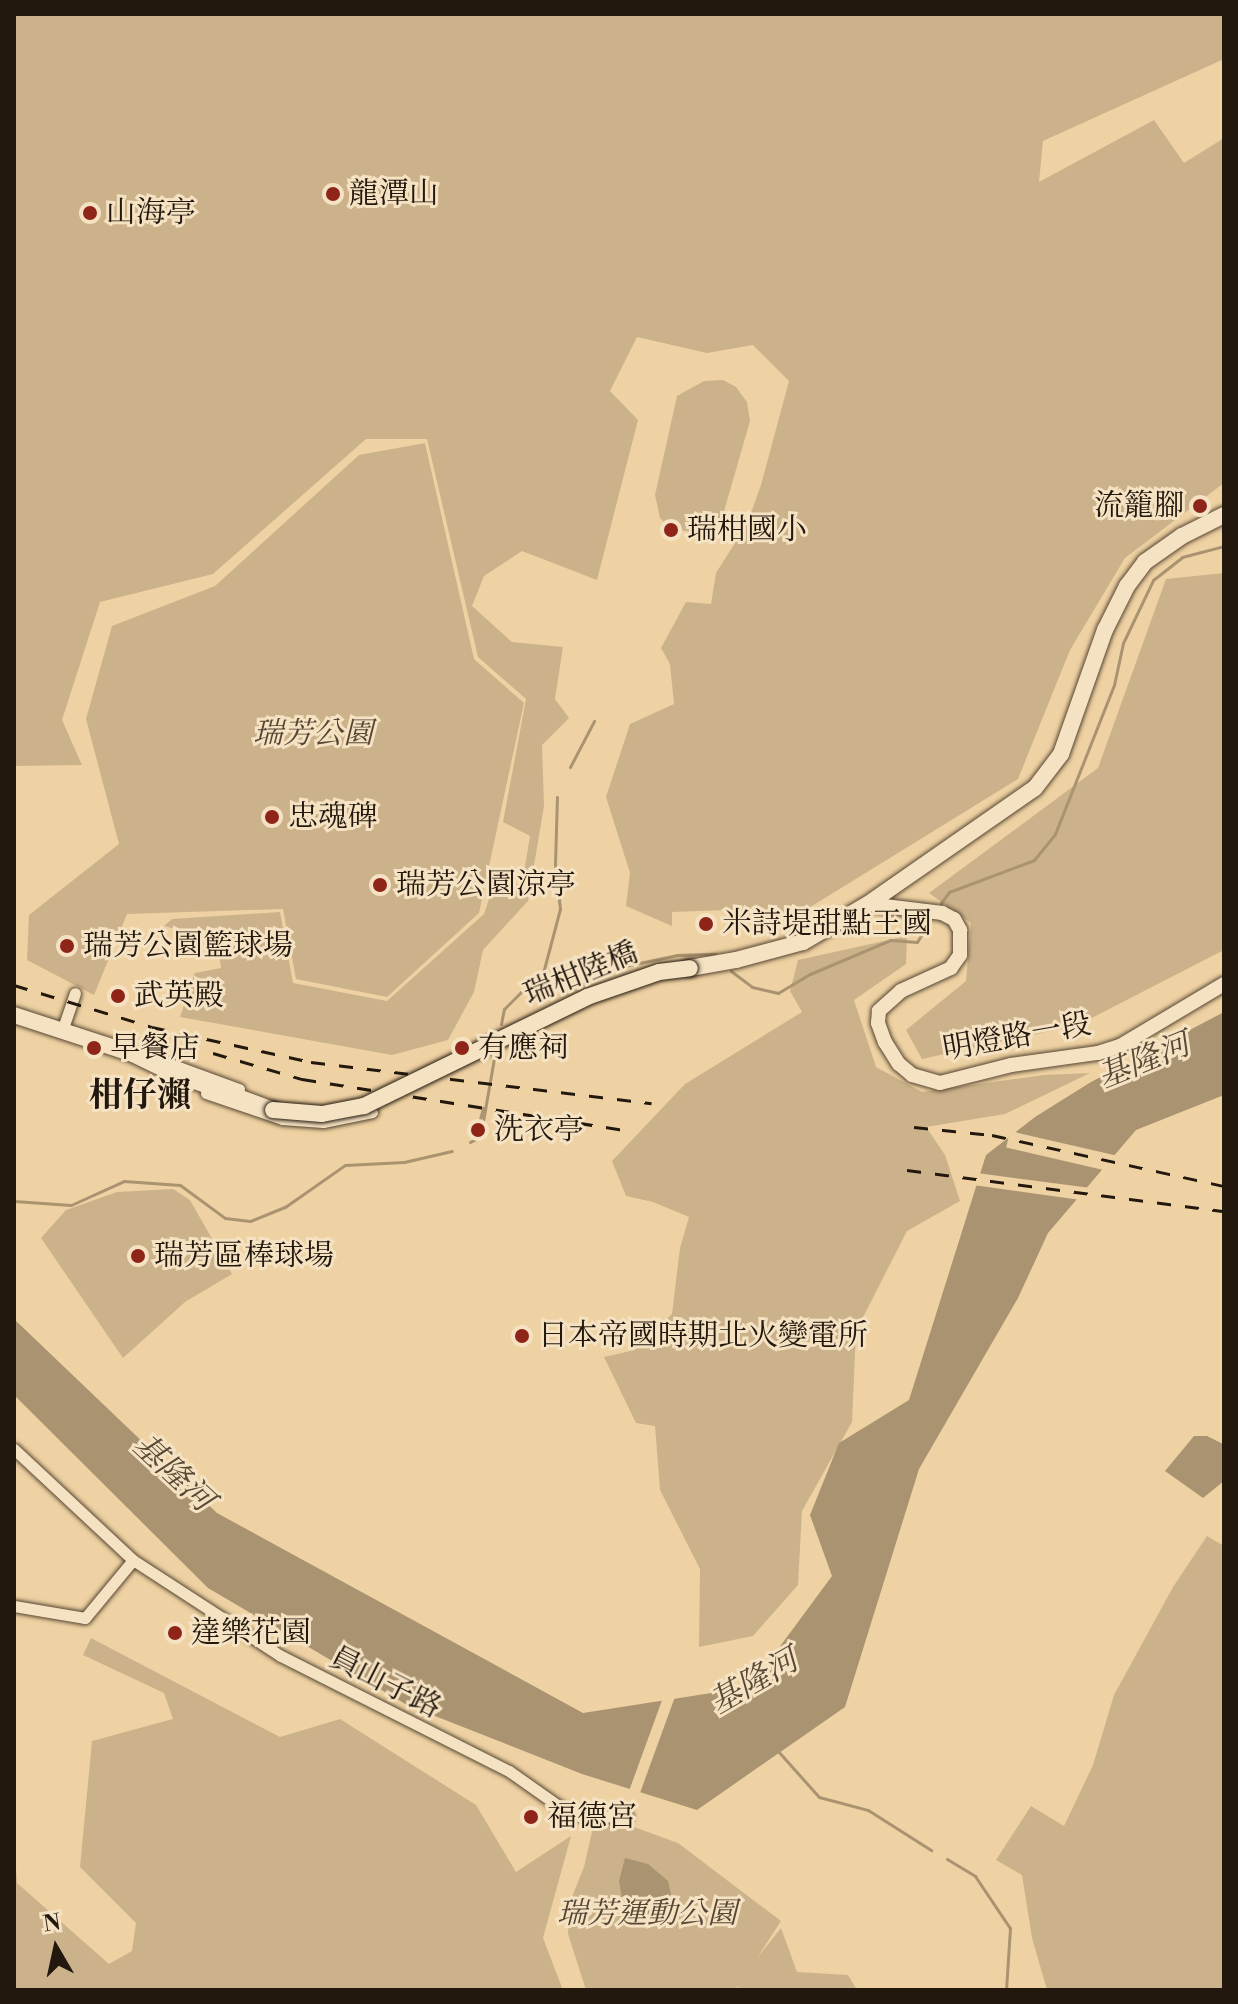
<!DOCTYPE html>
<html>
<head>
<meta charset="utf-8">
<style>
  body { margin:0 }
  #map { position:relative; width:1238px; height:2004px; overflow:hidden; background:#efd2a3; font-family:"Libre Bodoni","Noto Serif TC",serif }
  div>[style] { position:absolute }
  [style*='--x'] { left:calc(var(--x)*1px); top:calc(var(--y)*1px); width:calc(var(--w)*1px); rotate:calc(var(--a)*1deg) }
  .green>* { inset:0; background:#ccb28a }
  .water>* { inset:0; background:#aa9370 }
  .pier>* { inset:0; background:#efd2a3; transform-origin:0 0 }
  .stream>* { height:3px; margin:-1.5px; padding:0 1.5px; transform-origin:1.5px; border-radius:1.5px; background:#aa9370 }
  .roads { filter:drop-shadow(0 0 2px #564633) drop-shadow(0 0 2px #564633) }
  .minor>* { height:11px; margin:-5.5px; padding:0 5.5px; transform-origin:5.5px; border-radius:5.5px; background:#f5e2c3 }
  .tertiary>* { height:14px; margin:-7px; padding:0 7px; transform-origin:7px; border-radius:7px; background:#f5e2c3 }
  .secondary>* { height:16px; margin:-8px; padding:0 8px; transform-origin:8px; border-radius:8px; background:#f5e2c3 }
  .rail>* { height:3px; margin-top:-1.5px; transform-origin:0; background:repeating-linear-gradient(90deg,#23180e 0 14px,transparent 0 28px) }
  .bridges { filter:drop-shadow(0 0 2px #23180e) drop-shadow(0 0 2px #23180e) }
  .secondary-bridge>* { height:16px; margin:-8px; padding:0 8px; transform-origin:8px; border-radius:8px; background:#f5e2c3 }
  .dots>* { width:22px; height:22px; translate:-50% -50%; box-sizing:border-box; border:4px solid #f5e2c3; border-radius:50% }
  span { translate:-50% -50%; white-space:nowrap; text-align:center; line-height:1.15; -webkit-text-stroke:6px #f5e2c3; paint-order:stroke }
  .poi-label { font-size:30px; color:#23180e }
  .left { translate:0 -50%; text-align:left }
  .right { translate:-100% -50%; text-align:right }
  .park-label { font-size:30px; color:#564633; font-style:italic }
  .street-label { font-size:30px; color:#23180e }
  .water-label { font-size:32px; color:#594935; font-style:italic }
  .quarter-label { font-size:34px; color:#23180e; font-weight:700 }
  .frame { position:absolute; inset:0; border:16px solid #23180e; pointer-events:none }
  .north { position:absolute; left:16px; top:1908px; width:80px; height:80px; -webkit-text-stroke:6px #f5e2c3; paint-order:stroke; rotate:351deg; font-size:22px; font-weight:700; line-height:32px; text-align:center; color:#23180e }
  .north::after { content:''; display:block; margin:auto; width:28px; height:36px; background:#23180e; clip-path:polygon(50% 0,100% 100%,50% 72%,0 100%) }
</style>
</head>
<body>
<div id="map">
  <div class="green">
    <i style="clip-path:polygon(14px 14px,1224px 14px,1224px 59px,1043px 141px,1039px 182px,1154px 120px,1184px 163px,1224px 138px,1224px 483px,1125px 558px,1070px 650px,1018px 779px,812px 906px,773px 924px,727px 910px,672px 912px,672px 926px,626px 906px,630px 873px,606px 797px,630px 724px,674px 704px,670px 664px,661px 648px,686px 602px,711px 604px,716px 573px,747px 524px,761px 485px,789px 381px,753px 345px,707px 353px,637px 337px,610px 391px,638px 420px,597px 580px,522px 551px,484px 576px,472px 606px,512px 642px,563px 647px,555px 699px,569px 718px,542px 745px,544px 806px,528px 901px,483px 950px,474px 992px,448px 1040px,392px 1055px,180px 1017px,195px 973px,221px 968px,217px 940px,164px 926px,172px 919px,280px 912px,293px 983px,387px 1001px,484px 914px,494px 884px,522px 884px,530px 836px,503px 822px,526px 699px,478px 657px,427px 439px,366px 439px,213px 574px,100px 602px,62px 720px,82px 765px,14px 766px)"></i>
    <i style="clip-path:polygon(723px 380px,736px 387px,747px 402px,750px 421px,721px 522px,702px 533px,671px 529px,660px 518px,655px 495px,677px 396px,704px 381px)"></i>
    <i style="clip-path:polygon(425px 443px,474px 659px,524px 703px,479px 913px,387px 997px,296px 979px,283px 909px,127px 914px,94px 995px,27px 960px,29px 915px,119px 844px,86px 719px,112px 626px,215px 586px,359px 455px)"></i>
    <i style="clip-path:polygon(1224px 573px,1224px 950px,1078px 1025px,922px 1059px,906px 1030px,966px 981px,971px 923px,929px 893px,1098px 768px,1166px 579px)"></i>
    <i style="clip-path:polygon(907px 936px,906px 964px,854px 1000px,876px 1067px,922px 1092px,1044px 1075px,1090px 1073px,1005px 1114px,926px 1127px,945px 1155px,960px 1201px,907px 1231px,856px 1331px,852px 1422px,802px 1511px,798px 1585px,753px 1636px,699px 1647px,700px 1569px,660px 1490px,655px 1426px,636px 1423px,604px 1357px,635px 1350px,672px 1314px,680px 1248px,689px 1217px,653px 1202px,626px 1196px,612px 1161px,685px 1084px,802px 1012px,790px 991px,798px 960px)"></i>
    <i style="clip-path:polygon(173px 1189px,190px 1200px,232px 1274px,185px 1302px,123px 1358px,41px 1238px,66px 1210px,117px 1192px)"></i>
    <i style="clip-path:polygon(1207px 1536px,1224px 1546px,1224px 1990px,1047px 1990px,1032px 1938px,1022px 1875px,996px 1860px,1031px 1806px,1064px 1826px,1093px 1765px,1114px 1695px,1173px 1587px)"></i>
    <i style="clip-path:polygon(91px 1638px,280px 1737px,340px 1719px,476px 1805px,516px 1872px,571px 1836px,543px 1938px,563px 1990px,14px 1990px,14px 1837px,17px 1883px,109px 1964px,132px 1951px,136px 1923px,80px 1867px,92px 1741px,173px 1719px,164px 1693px,83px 1655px)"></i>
    <i style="clip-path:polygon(594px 1823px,626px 1824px,678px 1843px,781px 1921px,757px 1958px,781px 1928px,797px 1972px,848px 1975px,857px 1990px,737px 1990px,739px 1985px,735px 1990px,586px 1990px,568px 1934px,569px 1904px,584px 1867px)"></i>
  </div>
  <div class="water">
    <i style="clip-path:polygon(1224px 1012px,1224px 1095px,1136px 1130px,1048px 1233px,1018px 1298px,919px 1469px,845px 1707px,697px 1810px,582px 1774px,407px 1705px,208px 1588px,14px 1395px,14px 1319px,217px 1513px,583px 1713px,750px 1687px,832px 1576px,810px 1515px,839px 1443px,909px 1400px,986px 1155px,1035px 1117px,1091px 1082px)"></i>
    <i style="clip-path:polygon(1194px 1436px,1207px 1436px,1223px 1444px,1224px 1449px,1224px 1481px,1203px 1498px,1165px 1471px)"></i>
    <i style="clip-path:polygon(625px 1858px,648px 1864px,668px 1881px,671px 1895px,653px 1916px,636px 1913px,623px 1904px,619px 1881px)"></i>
  </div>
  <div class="pier">
    <i style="left:1010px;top:1131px;width:111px;height:17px;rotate:13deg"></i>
    <i style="clip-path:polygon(977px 1173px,1091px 1188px,1081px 1200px,973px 1185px)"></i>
    <i style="left:676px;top:1694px;width:109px;height:11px;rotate:110deg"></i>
  </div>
  <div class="stream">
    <i style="--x:570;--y:767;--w:52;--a:-62.4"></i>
    <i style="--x:941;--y:903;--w:14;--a:-54"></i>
    <i style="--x:949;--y:892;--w:91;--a:-20.6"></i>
    <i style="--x:1034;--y:860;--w:33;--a:-51"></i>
    <i style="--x:1055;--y:834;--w:160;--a:-68.4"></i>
    <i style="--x:1114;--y:685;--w:43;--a:-77.9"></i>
    <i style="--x:1123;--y:643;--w:70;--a:-64.5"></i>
    <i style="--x:1153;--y:580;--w:37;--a:-38"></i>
    <i style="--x:1182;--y:557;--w:43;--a:-14.7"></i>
    <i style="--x:731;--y:971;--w:26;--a:37"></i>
    <i style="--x:752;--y:987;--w:27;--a:13"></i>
    <i style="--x:778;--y:993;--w:37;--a:-31"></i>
    <i style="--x:810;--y:974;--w:87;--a:-23"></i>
    <i style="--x:890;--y:940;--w:27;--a:4"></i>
    <i style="--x:917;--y:942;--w:27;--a:-59"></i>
    <i style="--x:538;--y:992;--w:86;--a:-75.2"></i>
    <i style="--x:560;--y:909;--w:45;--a:-96.3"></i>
    <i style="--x:555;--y:864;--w:67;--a:-88.3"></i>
    <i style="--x:501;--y:1024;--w:15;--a:-79"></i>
    <i style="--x:504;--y:1009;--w:24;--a:-45"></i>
    <i style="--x:521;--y:992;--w:60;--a:-6.7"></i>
    <i style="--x:581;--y:985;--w:29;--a:-31"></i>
    <i style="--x:606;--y:970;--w:73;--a:-11.9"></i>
    <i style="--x:677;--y:955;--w:38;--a:-2"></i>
    <i style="--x:478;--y:1126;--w:19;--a:-74"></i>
    <i style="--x:482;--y:1127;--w:70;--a:-80.1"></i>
    <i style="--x:470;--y:1142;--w:9;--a:-27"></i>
    <i style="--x:14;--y:1201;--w:57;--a:4"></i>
    <i style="--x:71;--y:1205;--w:58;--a:-24.4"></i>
    <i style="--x:124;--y:1181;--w:56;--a:4.1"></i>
    <i style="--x:180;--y:1185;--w:56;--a:36.3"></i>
    <i style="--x:225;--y:1218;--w:25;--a:7"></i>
    <i style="--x:250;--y:1221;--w:38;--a:-22"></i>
    <i style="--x:285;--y:1207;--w:73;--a:-35"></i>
    <i style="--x:345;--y:1165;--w:59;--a:-2.9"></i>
    <i style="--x:404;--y:1162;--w:49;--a:-12.9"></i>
    <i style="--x:777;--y:1750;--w:63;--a:48.2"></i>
    <i style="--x:819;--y:1797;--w:51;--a:14.9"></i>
    <i style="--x:868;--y:1810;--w:75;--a:32.4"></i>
    <i style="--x:947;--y:1859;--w:33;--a:31"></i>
    <i style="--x:975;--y:1876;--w:63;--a:56.1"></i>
    <i style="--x:1010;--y:1928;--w:62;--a:93.7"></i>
  </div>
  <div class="roads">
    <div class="minor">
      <i style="--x:62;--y:1031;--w:40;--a:-71.1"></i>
      <i style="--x:162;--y:1061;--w:82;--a:20"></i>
      <i style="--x:206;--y:1093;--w:80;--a:18.9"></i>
      <i style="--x:282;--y:1119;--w:41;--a:4.2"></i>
      <i style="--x:323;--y:1122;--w:50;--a:-11.5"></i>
      <i style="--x:14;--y:1449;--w:163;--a:43"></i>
      <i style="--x:133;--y:1560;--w:176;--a:33"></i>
      <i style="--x:281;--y:1656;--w:255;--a:26.8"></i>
      <i style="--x:509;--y:1771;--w:62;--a:35.2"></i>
      <i style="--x:560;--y:1807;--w:27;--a:22"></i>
      <i style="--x:585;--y:1817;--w:42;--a:-1.4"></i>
      <i style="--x:14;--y:1606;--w:72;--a:9.6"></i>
      <i style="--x:85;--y:1618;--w:75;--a:-50.4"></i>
    </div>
    <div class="tertiary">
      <i style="--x:868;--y:904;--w:75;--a:6.9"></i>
      <i style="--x:942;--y:913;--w:13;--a:27"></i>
      <i style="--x:954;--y:919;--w:13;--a:61"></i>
      <i style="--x:960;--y:930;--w:25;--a:90"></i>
      <i style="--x:960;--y:955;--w:16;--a:125"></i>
      <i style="--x:951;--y:968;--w:55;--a:155.3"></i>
      <i style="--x:901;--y:991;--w:30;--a:138"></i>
      <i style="--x:879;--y:1011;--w:12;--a:95"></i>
      <i style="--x:878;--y:1023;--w:20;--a:70"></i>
      <i style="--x:885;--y:1042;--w:26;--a:58"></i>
      <i style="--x:899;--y:1064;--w:17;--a:40"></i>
      <i style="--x:912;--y:1075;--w:29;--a:16"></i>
      <i style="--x:940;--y:1083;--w:73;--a:-14.2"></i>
      <i style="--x:1011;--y:1065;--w:88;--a:-7.9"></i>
      <i style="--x:1098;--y:1053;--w:23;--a:-18"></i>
      <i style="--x:1120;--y:1046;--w:121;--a:-30.8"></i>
    </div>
    <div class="secondary">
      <i style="--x:690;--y:968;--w:47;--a:-9.9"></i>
      <i style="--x:736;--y:960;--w:69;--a:-15"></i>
      <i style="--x:803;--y:942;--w:75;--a:-30.3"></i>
      <i style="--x:868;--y:904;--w:203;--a:-34.8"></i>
      <i style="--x:1035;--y:788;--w:43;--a:-52.6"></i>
      <i style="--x:1061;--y:754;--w:132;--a:-70.5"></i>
      <i style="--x:1105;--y:630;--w:49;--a:-63.4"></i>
      <i style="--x:1127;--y:586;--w:30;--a:-53"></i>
      <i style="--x:1145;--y:562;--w:45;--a:-35.1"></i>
      <i style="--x:1182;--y:536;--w:47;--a:-26.6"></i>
      <i style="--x:14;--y:1015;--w:125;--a:18.1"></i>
      <i style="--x:133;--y:1054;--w:39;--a:26"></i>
      <i style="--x:168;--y:1071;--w:112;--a:20.4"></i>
    </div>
  </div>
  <div class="rail">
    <i style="--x:14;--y:985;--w:144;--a:16.9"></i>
    <i style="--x:152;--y:1027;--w:163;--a:12.4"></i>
    <i style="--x:311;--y:1062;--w:343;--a:6.9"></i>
    <i style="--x:213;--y:1053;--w:93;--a:16.3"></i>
    <i style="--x:302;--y:1079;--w:334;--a:9"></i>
    <i style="--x:914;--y:1127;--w:78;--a:5.9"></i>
    <i style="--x:992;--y:1135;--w:238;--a:12.4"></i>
    <i style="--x:907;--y:1170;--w:320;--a:7.4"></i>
  </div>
  <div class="bridges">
    <div class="secondary-bridge">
      <i style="--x:273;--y:1110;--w:49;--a:4.7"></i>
      <i style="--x:322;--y:1114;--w:43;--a:-10.8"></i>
      <i style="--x:364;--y:1106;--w:248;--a:-26"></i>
      <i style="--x:587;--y:997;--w:76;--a:-19.1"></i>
      <i style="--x:659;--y:972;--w:31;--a:-7"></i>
    </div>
  </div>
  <div class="dots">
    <i style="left:333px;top:194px;background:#8f2418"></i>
    <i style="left:90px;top:213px;background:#8f2418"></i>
    <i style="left:1200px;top:506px;background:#8f2418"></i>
    <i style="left:671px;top:530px;background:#8f2418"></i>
    <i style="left:272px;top:817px;background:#8f2418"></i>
    <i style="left:380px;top:885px;background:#8f2418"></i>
    <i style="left:706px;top:924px;background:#8f2418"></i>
    <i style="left:67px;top:946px;background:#8f2418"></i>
    <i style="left:118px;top:996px;background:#8f2418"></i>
    <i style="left:94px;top:1048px;background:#8f2418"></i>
    <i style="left:462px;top:1048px;background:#8f2418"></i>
    <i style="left:478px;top:1130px;background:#8f2418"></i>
    <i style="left:138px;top:1256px;background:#8f2418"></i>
    <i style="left:522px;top:1336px;background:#8f2418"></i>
    <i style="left:175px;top:1633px;background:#8f2418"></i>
    <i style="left:531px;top:1817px;background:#8f2418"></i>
  </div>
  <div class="poi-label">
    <span class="left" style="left:349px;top:194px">龍潭山</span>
    <span class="left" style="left:106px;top:213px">山海亭</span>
    <span class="right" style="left:1184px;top:506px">流籠腳</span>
    <span class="left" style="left:687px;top:530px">瑞柑國小</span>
    <span class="left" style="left:288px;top:817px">忠魂碑</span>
    <span class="left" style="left:396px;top:885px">瑞芳公園涼亭</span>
    <span class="left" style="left:722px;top:924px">米詩堤甜點王國</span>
    <span class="left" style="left:83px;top:946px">瑞芳公園籃球場</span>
    <span class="left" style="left:134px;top:996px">武英殿</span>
    <span class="left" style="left:110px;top:1048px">早餐店</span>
    <span class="left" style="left:478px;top:1048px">有應祠</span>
    <span class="left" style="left:494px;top:1130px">洗衣亭</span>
    <span class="left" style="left:154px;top:1256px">瑞芳區棒球場</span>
    <span class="left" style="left:538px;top:1336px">日本帝國時期北火變電所</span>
    <span class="left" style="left:191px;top:1633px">達樂花園</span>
    <span class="left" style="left:547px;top:1817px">福德宮</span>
  </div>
  <div class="park-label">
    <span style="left:313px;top:734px">瑞芳公園</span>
    <span style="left:647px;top:1914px">瑞芳運動公園</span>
  </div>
  <div class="street-label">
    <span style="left:581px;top:974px;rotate:-22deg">瑞柑陸橋</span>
    <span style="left:1017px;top:1037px;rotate:-10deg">明燈路一段</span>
    <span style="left:385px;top:1683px;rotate:27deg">員山子路</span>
  </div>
  <div class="water-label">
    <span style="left:1144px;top:1061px;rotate:-22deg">基隆河</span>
    <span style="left:173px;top:1473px;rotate:43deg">基隆河</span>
    <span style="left:754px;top:1682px;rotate:-30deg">基隆河</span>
  </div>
  <div class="quarter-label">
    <span style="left:140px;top:1097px">柑仔瀨</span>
  </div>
  <div class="frame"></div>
  <div class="north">N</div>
</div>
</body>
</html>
